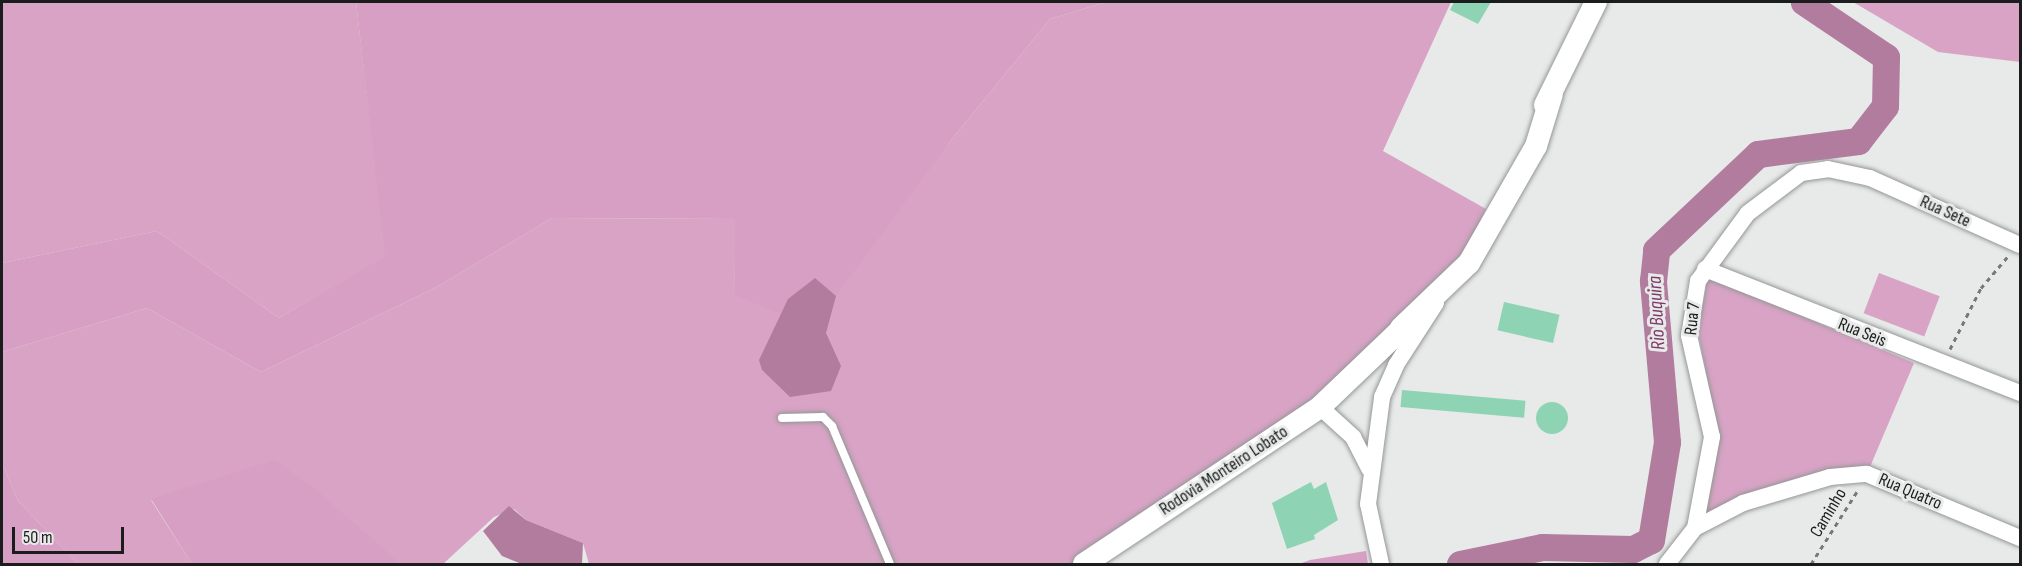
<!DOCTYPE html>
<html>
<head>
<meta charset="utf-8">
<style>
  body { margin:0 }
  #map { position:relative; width:2022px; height:566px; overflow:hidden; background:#e7eae8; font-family:"Sofia Sans Condensed",sans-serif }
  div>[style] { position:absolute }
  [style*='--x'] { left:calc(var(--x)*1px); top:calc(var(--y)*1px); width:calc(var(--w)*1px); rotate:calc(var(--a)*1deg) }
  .green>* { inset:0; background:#d8a3c5; transform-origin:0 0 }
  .forest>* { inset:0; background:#d89fc4 }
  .water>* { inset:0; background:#b27c9f }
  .river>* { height:27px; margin:-13.5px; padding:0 13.5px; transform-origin:13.5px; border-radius:13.5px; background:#b27c9f }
  .building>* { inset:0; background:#8ed3b3; transform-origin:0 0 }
  .round { border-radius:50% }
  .path>* { height:3px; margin-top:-1.5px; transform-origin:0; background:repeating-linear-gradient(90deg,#777978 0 4.5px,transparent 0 9px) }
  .roads { filter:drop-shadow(0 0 2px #949796) drop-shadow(0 0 2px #949796) }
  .service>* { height:8px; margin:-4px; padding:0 4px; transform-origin:4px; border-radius:4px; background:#fff }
  .minor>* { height:16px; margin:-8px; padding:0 8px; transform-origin:8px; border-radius:8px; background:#fff }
  .secondary>* { height:22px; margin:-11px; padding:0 11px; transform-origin:11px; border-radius:11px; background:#fff }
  span { translate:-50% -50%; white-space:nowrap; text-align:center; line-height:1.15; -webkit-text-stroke:6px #e7eae8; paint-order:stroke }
  .street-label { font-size:18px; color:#1b1c1c }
  .water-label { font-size:20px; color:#7f3a6a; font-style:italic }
  .frame { position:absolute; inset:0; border:3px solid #1b1c1c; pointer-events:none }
  .scale { position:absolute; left:12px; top:527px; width:112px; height:27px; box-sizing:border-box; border:3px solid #1b1c1c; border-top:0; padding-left:8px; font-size:18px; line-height:21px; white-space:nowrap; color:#1b1c1c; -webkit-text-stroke:4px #e7eae8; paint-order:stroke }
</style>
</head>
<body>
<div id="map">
  <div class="green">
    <i style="clip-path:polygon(2px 2px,356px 2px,386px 256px,279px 318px,157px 231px,2px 263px)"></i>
    <i style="clip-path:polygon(1106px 2px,1451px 2px,1383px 151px,1486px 209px,1448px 285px,1360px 373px,1084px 564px,589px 564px,583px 543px,526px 520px,514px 509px,494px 517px,443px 564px,396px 564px,151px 500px,192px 564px,78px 564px,18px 501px,2px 463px,2px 352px,147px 308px,261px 372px,437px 287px,552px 218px,736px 219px,734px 295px,948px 144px,1050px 19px)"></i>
    <i style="clip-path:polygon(1853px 2px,2020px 2px,2020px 62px,1938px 52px)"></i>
    <i style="left:1879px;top:273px;width:65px;height:43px;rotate:21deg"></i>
    <i style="clip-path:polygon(1708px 277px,1914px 363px,1867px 474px,1830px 477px,1703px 524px,1718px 436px,1698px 331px)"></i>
  </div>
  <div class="forest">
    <i style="clip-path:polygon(356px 2px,1106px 2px,1050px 19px,948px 144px,836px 296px,810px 280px,779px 313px,734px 295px,735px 219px,552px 218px,437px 287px,261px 372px,147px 308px,2px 352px,2px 263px,157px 231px,279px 318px,385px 256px)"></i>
    <i style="clip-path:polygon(275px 460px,316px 490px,401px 564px,192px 564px,151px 499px)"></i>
    <i style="clip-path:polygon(2px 463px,18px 501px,78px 564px,2px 564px)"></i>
    <i style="clip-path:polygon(1366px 551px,1368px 564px,1299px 564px,1310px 560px)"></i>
  </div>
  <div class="water">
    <i style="clip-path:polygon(815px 278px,836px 296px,826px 333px,841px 366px,831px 391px,790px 397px,762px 370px,759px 360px,788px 299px)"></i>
    <i style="clip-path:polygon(509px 506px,526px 520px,583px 543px,582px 564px,522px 564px,502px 556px,483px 531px)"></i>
  </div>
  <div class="river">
    <i style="--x:1460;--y:564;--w:84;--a:-11.7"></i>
    <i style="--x:1542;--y:547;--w:91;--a:1.3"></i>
    <i style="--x:1633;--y:549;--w:20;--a:-27"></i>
    <i style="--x:1651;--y:540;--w:99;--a:-80.7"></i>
    <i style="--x:1667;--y:442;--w:162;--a:-95"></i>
    <i style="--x:1653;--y:281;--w:31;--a:-84"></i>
    <i style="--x:1656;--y:250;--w:140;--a:-43.3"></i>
    <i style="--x:1758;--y:154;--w:101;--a:-7.4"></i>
    <i style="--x:1858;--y:141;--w:44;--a:-52.4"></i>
    <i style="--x:1885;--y:106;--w:49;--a:-88.8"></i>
    <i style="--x:1886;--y:57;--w:99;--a:-146.1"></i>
  </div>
  <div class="building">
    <i style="clip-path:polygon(1454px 2px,1491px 2px,1478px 24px,1450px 10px)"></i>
    <i style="left:1504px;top:302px;width:57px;height:29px;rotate:13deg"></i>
    <i style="left:1402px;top:390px;width:124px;height:17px;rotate:5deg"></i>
    <i class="round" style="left:1536px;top:402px;width:32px;height:32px"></i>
    <i style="clip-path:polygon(1311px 482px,1314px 489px,1326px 482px,1338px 520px,1314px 535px,1315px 539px,1287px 549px,1272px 503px)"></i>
  </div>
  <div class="path">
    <i style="--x:1950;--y:349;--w:68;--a:-63.1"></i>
    <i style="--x:1981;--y:288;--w:42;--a:-49.8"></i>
    <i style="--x:1811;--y:564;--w:88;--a:-57.6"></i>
  </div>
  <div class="roads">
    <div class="service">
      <i style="--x:782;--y:418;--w:41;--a:-1.4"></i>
      <i style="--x:823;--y:417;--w:13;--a:45"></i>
      <i style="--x:832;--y:426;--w:150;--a:67.2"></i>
    </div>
    <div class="minor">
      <i style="--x:1705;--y:269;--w:339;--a:21.5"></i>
      <i style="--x:1320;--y:407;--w:45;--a:42.3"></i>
      <i style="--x:1353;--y:437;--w:36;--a:63"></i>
      <i style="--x:1695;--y:528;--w:54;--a:-27.5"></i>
      <i style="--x:1743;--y:503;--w:91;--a:-16.6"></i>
      <i style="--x:1830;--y:477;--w:37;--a:-5"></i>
      <i style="--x:1867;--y:474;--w:166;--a:22.7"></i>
      <i style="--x:1381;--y:564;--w:61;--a:-102.2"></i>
      <i style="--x:1368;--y:504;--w:108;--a:-82.5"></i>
      <i style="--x:1382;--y:397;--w:35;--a:-66"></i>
      <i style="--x:1396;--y:365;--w:74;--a:-57.2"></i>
      <i style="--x:1667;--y:564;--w:46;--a:-52.1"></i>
      <i style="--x:1695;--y:528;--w:93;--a:-79.4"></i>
      <i style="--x:1712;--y:437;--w:104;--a:-102.8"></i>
      <i style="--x:1689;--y:336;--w:56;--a:-80.7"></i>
      <i style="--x:1698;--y:281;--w:84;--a:-53.7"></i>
      <i style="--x:1748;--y:213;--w:66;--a:-37"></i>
      <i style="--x:1801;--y:173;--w:27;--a:-8"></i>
      <i style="--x:1828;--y:169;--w:43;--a:12.1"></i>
      <i style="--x:1870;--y:178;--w:164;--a:24.1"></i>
    </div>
    <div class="secondary">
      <i style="--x:1545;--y:105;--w:115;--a:-63.7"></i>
      <i style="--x:1401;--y:328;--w:94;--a:-43.7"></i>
      <i style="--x:1469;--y:263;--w:135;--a:-60.2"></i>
      <i style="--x:1536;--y:146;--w:54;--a:-72.9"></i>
      <i style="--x:1084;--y:564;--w:283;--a:-33.6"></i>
      <i style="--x:1320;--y:407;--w:127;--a:-43.7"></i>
    </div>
  </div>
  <div class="street-label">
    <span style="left:1945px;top:212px;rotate:24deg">Rua Sete</span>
    <span style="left:1693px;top:319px;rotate:-84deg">Rua 7</span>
    <span style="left:1862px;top:333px;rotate:22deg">Rua Seis</span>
    <span style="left:1224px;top:471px;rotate:-33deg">Rodovia Monteiro Lobato</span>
    <span style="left:1910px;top:492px;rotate:23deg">Rua Quatro</span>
    <span style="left:1829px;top:513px;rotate:-59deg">Caminho</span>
  </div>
  <div class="water-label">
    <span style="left:1657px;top:313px;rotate:-93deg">Rio Buquira</span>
  </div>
  <div class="frame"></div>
  <div class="scale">50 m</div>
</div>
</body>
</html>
